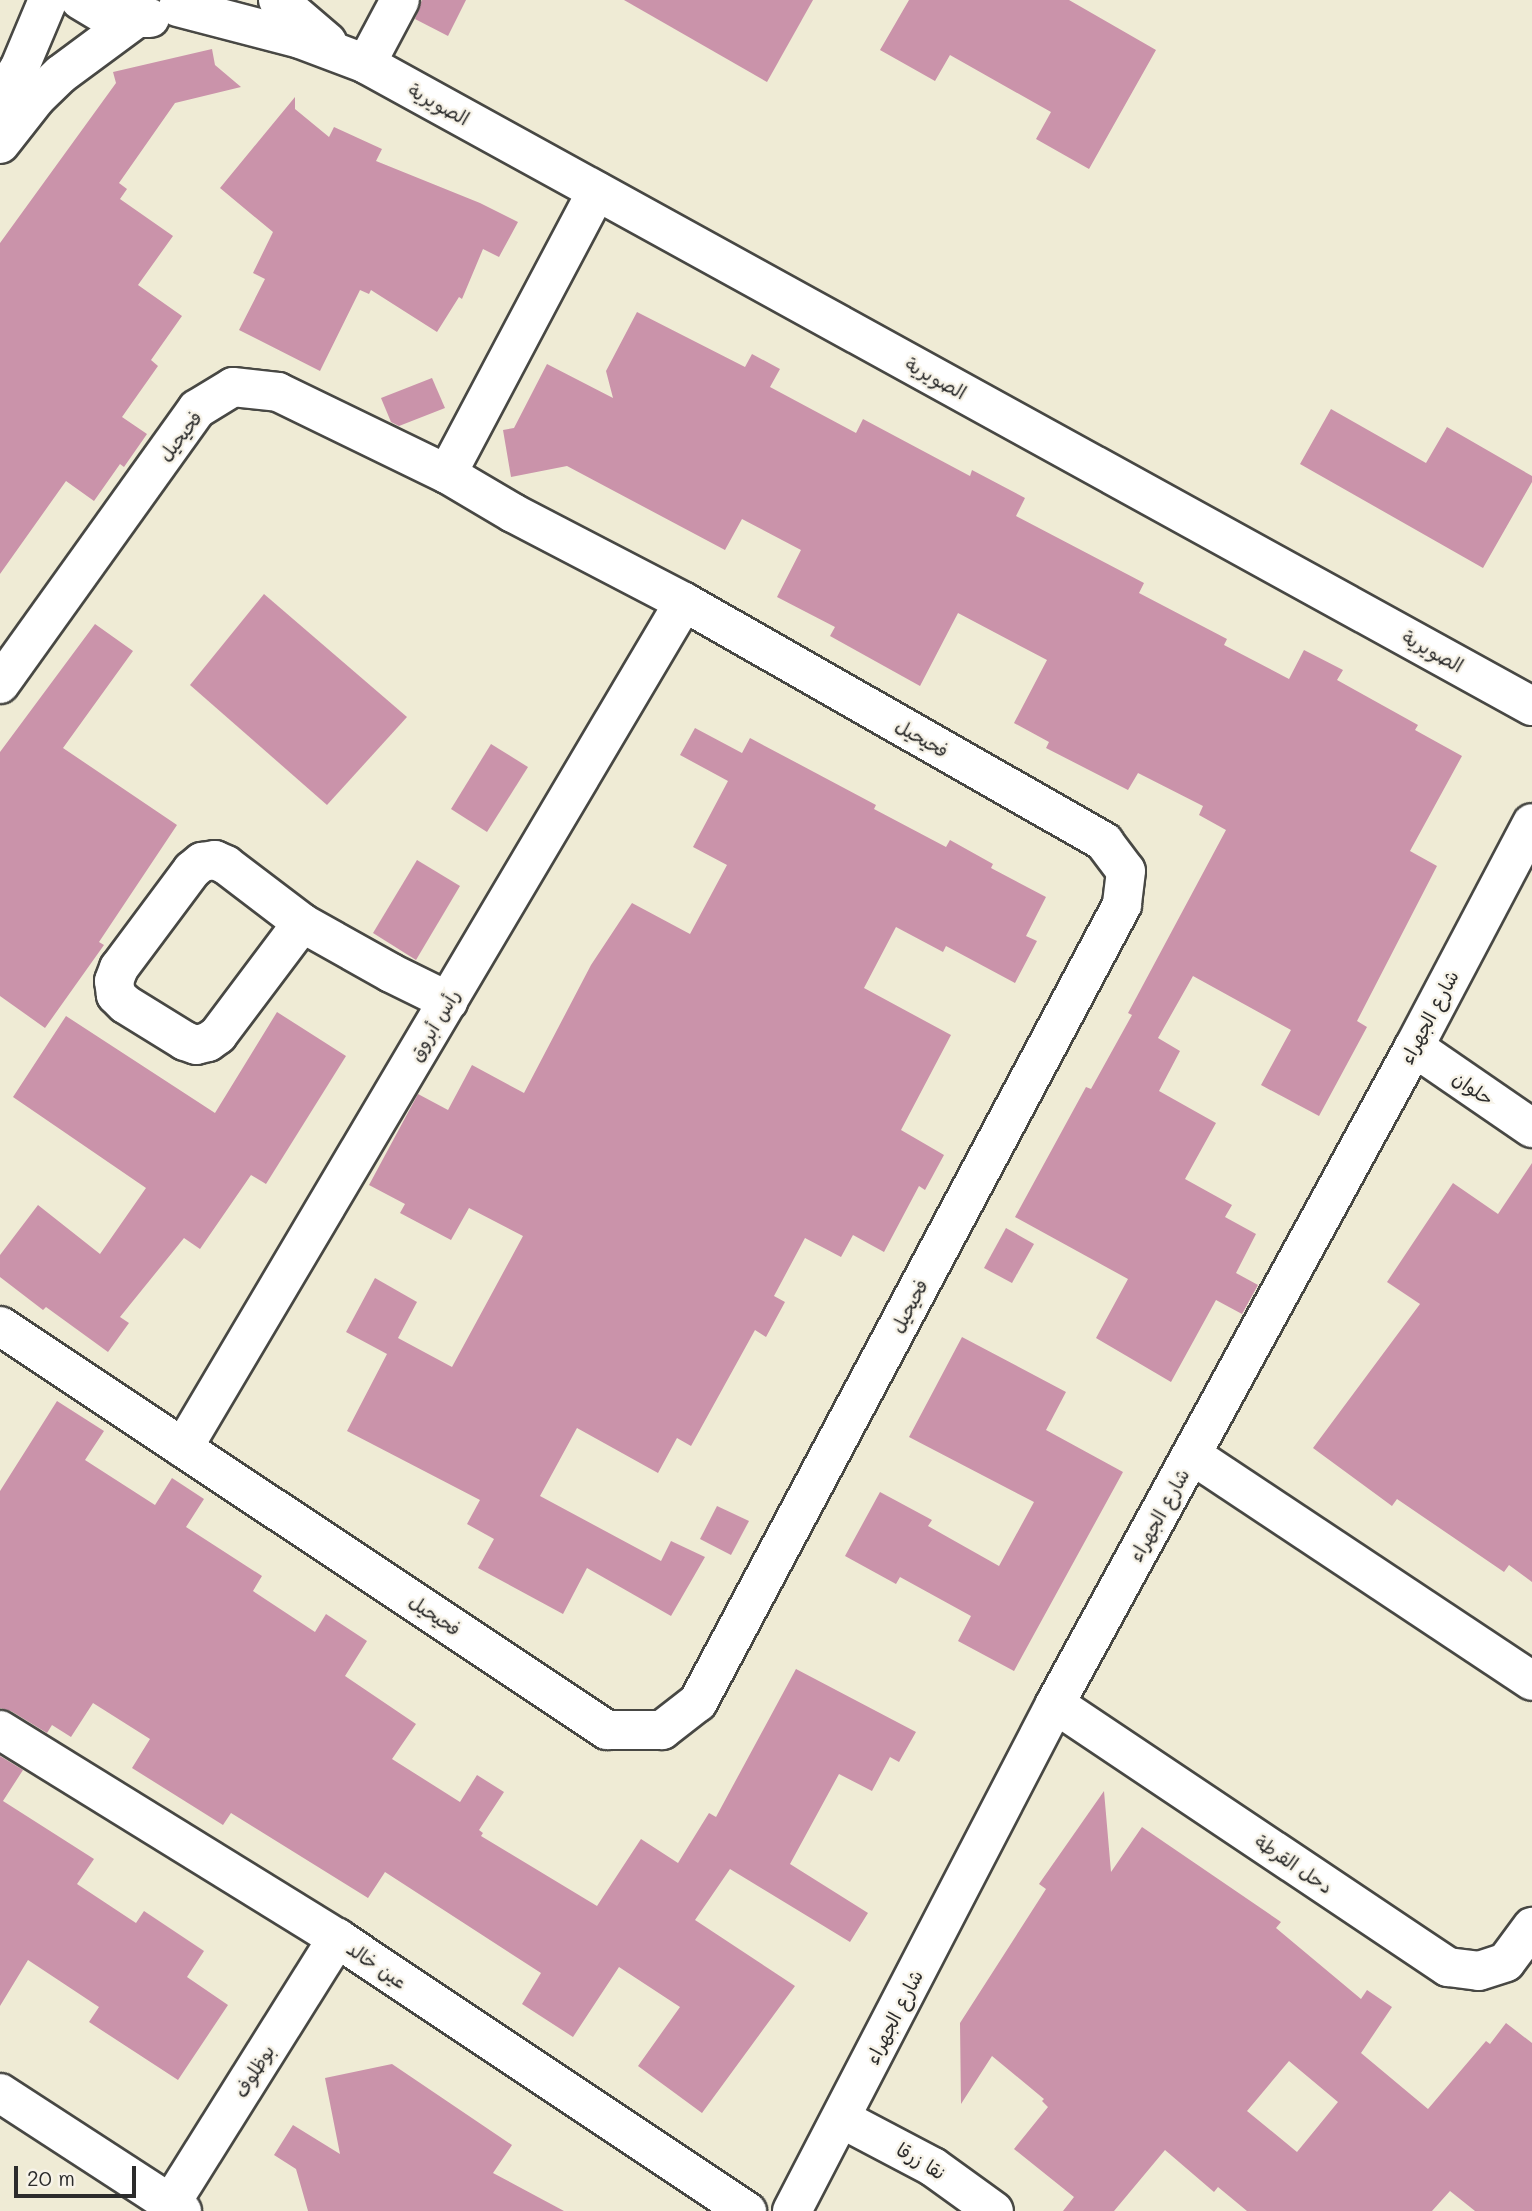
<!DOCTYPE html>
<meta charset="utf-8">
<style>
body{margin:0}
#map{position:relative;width:1532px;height:2211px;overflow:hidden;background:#efebd5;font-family:Mali,"Playpen Sans Arabic",sans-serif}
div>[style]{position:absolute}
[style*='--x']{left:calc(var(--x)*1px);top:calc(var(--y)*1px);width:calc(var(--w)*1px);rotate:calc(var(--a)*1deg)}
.building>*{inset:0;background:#ca93aa}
.roads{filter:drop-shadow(2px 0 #484844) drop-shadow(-2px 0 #484844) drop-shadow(0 2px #484844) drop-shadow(0 -2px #484844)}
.minor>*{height:38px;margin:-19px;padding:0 19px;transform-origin:19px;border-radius:19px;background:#fff}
span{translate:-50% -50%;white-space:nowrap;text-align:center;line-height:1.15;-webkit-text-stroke:5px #f7f3e8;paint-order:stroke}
.street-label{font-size:19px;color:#2b2b2b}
.scale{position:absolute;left:14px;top:2166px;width:122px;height:32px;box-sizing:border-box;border:4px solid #2b2b2b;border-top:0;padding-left:9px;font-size:21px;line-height:24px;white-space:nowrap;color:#2b2b2b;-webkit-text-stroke:5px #f7f3e8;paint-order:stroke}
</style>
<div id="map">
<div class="building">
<i style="clip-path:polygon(422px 0,466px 0,448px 36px,415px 19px)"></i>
<i style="clip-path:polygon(624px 0,813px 0,767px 82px)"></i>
<i style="clip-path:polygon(909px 0,1069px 0,1156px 50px,1089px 169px,1036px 139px,1051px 112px,950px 55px,935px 81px,880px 50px)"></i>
<i style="clip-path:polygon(212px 49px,215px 65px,241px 87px,175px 103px,119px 183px,127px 189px,120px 199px,173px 236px,138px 285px,182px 316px,151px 360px,158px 366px,122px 417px,147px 434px,124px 467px,120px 464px,94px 501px,66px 481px,0 574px,0 243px,116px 83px,113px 72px)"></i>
<i style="clip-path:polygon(295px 97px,295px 109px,329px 137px,334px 127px,382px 149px,376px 161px,480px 203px,518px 222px,499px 257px,483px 249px,462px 299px,459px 297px,437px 332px,371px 290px,369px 294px,360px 290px,320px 371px,239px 330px,265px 279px,253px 273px,273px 232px,220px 188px)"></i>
<i style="clip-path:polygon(637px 312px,745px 367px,752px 354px,780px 369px,770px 387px,856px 433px,863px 419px,970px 476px,972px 470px,1025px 498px,1016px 516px,1144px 583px,1139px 593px,1227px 639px,1224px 645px,1289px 679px,1304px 650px,1343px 670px,1337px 680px,1418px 725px,1415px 730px,1462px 756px,1410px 851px,1437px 866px,1357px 1021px,1367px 1027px,1319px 1116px,1261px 1085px,1291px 1030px,1193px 976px,1158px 1038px,1180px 1051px,1159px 1091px,1216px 1123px,1185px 1179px,1232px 1205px,1225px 1217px,1256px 1234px,1236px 1273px,1258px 1285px,1242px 1314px,1216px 1300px,1171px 1382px,1096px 1338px,1128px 1279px,1015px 1217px,1086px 1087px,1091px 1089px,1132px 1015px,1128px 1013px,1226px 830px,1199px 815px,1203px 806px,1138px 773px,1128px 790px,1046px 748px,1049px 742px,1014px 723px,1047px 660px,958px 613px,920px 686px,830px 636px,835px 627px,777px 597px,801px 550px,742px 519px,725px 550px,567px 466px,511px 477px,503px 430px,514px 428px,547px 364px,613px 398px,606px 371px)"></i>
<i style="clip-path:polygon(432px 378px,445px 408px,399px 426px,391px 422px,381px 398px)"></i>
<i style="clip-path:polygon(1331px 409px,1426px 463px,1447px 427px,1532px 476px,1532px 482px,1483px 568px,1300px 464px)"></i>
<i style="clip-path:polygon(264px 594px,407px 717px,327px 805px,190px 685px)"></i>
<i style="clip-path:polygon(95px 624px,133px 651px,63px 748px,177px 825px,99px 942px,104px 945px,45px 1028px,0 996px,0 752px)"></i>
<i style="clip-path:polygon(695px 728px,742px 753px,750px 738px,876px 805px,874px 809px,946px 847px,950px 840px,993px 864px,991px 868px,1046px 897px,1026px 936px,1037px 941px,1015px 983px,946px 946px,943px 952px,896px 927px,864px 988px,951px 1035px,901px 1130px,944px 1155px,925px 1190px,919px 1186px,884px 1252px,853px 1235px,841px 1257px,805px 1238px,774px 1296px,785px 1302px,766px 1337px,755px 1330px,691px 1446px,677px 1438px,658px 1473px,577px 1428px,540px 1496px,661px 1561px,671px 1541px,705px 1557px,671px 1616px,587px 1568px,563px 1614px,478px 1568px,494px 1539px,467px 1524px,480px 1500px,347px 1431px,387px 1354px,346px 1332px,375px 1278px,417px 1302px,398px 1338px,452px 1367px,523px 1236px,469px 1208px,451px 1240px,400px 1213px,405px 1204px,369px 1185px,418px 1094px,448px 1110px,472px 1065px,524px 1093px,591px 965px,632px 903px,690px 934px,727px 865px,693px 847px,728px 781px,680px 755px)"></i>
<i style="clip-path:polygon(491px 744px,528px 767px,487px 832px,451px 809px)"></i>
<i style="clip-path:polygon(417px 860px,460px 886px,416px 960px,373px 933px)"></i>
<i style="clip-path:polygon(277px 1012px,346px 1056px,266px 1184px,251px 1175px,200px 1249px,184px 1238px,120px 1317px,129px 1323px,108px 1352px,46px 1307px,43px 1310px,0 1277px,0 1255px,38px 1205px,100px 1254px,146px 1188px,13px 1097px,66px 1016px,215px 1113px)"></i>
<i style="clip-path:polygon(1532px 1163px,1532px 1582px,1509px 1565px,1504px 1572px,1397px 1499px,1392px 1506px,1313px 1448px,1420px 1304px,1387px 1282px,1453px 1183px,1498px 1214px)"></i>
<i style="clip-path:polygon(1006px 1228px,1034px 1244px,1012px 1283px,984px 1268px)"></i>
<i style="clip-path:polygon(962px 1337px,1066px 1392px,1046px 1430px,1123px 1472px,1014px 1671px,958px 1641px,971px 1616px,900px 1577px,896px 1584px,845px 1556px,880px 1492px,932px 1520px,928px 1526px,999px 1566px,1034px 1502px,909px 1437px)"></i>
<i style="clip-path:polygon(57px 1401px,104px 1431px,85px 1460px,155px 1505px,172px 1478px,204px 1499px,186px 1527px,262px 1576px,253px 1591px,315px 1632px,326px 1614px,367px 1641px,345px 1676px,416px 1724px,392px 1759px,460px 1802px,477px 1775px,504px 1792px,479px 1830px,483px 1833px,481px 1836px,597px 1906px,641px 1839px,678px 1863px,709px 1813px,716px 1817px,796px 1669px,916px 1732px,899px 1762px,890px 1757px,872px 1791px,839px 1774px,790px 1864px,868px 1913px,850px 1942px,730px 1869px,695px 1920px,795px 1986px,702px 2113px,638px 2066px,680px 2007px,619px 1967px,573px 2037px,522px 2004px,541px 1973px,385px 1872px,368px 1898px,231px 1813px,223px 1825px,132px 1768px,150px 1739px,93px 1703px,71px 1737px,52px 1725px,47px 1733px,11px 1711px,0 1708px,0 1491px)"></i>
<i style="clip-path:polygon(717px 1506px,749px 1521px,731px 1555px,700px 1539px)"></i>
<i style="clip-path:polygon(0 1756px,23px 1770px,3px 1801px,94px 1859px,77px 1884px,136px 1923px,144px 1911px,204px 1951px,187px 1977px,228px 2005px,178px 2080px,89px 2022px,99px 2007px,28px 1960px,0 2006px)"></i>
<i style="clip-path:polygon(evenodd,1104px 1791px,1111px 1872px,1142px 1827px,1281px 1922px,1276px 1928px,1361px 1999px,1367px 1990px,1392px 2007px,1361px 2053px,1428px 2109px,1486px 2041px,1490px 2044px,1506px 2023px,1532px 2043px,1532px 2211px,1475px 2211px,1450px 2191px,1432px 2211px,1247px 2211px,1218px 2187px,1214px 2192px,1165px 2150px,1114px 2211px,1063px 2211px,1074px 2197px,1014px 2149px,1048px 2107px,1042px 2101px,1044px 2099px,992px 2056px,961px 2104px,960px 2023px,1046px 1889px,1039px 1884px,1104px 1791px,1289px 2061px,1338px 2102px,1297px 2152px,1247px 2111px,1289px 2061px)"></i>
<i style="clip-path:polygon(392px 2064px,512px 2145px,493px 2173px,564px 2211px,308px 2211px,296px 2169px,274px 2155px,293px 2125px,340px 2154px,325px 2078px)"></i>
</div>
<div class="roads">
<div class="minor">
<i style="--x:80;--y:0;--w:35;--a:31"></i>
<i style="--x:110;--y:18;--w:40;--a:0"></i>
<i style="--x:278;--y:0;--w:65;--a:40.6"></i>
<i style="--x:178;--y:7;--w:126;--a:14.7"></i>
<i style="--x:300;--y:39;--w:71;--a:20.7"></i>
<i style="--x:366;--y:64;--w:1331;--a:28.84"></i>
<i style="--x:366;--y:64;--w:72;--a:-62"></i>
<i style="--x:0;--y:98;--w:35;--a:-57"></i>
<i style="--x:19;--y:69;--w:75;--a:-67.2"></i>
<i style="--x:0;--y:144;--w:60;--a:-51.8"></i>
<i style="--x:37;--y:97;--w:33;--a:-44"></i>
<i style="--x:61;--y:74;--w:91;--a:-36.5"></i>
<i style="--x:447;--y:474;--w:320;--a:-62.1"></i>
<i style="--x:0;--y:684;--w:338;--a:-54.4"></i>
<i style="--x:197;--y:409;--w:42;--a:-31.4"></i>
<i style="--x:233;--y:387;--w:45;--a:6.3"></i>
<i style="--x:278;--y:392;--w:188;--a:25.9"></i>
<i style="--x:447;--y:474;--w:77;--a:30.6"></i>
<i style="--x:513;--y:513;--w:193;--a:27.5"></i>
<i style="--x:684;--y:602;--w:484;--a:29.7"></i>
<i style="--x:1104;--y:842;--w:36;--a:53"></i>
<i style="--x:1126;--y:871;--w:34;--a:97"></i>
<i style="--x:1122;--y:905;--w:903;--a:118.01"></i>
<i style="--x:698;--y:1702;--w:46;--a:142.1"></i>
<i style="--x:662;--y:1730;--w:55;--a:180"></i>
<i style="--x:607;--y:1730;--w:729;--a:-146.35"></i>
<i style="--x:302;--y:923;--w:140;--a:126.9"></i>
<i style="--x:218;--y:1035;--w:12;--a:145"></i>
<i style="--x:208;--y:1042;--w:12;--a:166"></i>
<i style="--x:196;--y:1045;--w:12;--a:-160"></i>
<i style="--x:185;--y:1041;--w:70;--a:-148.3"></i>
<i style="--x:125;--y:1004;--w:13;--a:-135"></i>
<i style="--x:116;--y:995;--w:14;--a:-98"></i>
<i style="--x:114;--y:981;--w:14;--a:-69"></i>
<i style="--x:119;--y:968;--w:122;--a:-53.3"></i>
<i style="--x:192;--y:870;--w:13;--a:-39"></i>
<i style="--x:202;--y:862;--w:13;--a:-9"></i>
<i style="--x:215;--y:860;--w:12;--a:24"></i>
<i style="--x:226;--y:865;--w:96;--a:37.3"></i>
<i style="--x:302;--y:923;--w:102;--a:29.3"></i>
<i style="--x:391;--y:973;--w:64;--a:26.2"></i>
<i style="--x:1414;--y:1047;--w:143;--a:34.5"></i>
<i style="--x:183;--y:1448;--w:983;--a:-59.37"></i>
<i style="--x:1192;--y:1455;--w:408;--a:33.6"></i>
<i style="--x:1055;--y:1704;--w:473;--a:33.8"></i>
<i style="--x:1448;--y:1967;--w:31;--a:7"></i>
<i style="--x:1479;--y:1971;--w:28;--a:-18"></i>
<i style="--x:1506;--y:1962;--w:44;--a:-53.4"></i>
<i style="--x:0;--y:1730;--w:396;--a:31.7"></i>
<i style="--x:337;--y:1938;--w:493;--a:33.7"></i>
<i style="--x:0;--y:2093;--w:217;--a:33"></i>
<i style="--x:842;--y:2119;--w:103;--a:27.8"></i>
<i style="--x:933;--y:2167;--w:75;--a:35.8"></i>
<i style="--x:171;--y:2203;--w:313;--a:-57.9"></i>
<i style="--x:792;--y:2211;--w:571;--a:-62.58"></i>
<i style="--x:1055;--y:1704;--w:749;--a:-61.35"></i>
<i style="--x:1414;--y:1047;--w:253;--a:-62.2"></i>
</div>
</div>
<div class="street-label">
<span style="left:439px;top:104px;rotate:29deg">الصويرية</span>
<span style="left:936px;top:378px;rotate:29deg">الصويرية</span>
<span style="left:180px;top:436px;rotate:-52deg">فحيحيل</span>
<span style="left:1433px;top:651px;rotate:29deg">الصويرية</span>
<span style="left:922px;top:738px;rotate:30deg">فحيحيل</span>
<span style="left:1429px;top:1017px;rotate:-62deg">شارع الجهراء</span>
<span style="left:434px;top:1025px;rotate:-59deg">رأس أبروق</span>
<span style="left:1473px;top:1088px;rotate:34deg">حلوان</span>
<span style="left:909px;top:1306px;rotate:-62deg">فحيحيل</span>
<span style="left:1159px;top:1515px;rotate:-61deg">شارع الجهراء</span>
<span style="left:435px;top:1615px;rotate:34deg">فحيحيل</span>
<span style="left:1294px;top:1864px;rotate:34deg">دحل القرطة</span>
<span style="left:377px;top:1965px;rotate:34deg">عين خالد</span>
<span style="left:894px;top:2017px;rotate:-63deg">شارع الجهراء</span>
<span style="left:254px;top:2071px;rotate:-58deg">بوظلوف</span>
<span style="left:921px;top:2161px;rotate:31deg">نقا زرقا</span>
</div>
<div class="scale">20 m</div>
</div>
